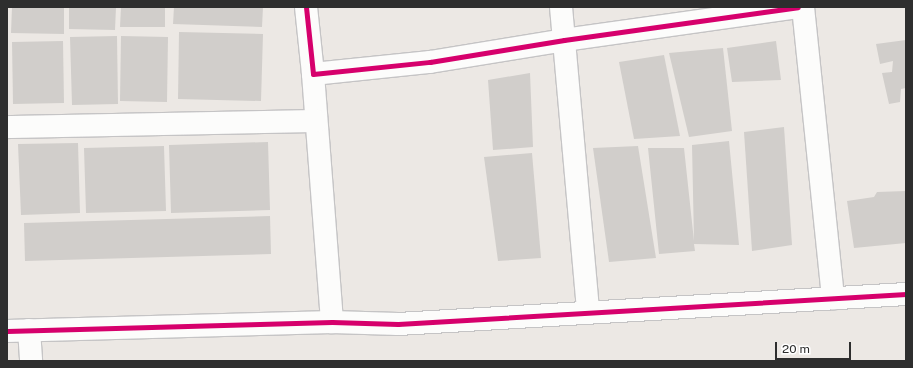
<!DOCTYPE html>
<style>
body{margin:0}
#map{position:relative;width:913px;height:368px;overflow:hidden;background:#ece8e4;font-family:"Public Sans",sans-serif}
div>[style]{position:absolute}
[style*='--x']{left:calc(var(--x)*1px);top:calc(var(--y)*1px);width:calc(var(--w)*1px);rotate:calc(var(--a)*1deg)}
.building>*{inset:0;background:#d1cecb}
.roads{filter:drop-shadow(1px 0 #c5c4c5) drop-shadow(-1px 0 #c5c4c5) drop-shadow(0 1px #c5c4c5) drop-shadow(0 -1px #c5c4c5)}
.minor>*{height:22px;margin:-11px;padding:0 11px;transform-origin:11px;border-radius:11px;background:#fcfcfb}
.cycleway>*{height:5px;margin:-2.5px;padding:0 2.5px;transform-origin:2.5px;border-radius:2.5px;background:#d6006c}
span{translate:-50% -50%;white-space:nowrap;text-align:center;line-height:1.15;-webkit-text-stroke:3px #fff;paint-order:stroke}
.frame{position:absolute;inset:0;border:8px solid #2e2e2e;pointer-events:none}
.scale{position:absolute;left:775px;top:342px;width:76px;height:18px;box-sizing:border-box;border:2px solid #2e2e2e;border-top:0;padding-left:5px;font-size:12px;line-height:14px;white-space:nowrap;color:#2e2e2e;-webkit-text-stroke:3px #fff;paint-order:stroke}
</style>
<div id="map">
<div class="building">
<i style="clip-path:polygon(12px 7px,64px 7px,64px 34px,11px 33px)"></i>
<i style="clip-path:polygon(69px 7px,116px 7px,115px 30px,69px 29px)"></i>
<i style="clip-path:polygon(121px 7px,165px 7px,165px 27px,120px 27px)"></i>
<i style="clip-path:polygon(174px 7px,263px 7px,262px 27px,173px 24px)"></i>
<i style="clip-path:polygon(179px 32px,263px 34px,261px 101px,178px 99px)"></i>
<i style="clip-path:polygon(117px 36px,118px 104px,72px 105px,70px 37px)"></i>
<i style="clip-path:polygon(121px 36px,168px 37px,167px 102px,120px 101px)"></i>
<i style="clip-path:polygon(906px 40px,906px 88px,901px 89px,900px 102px,889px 104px,882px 73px,892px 72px,893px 61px,880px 64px,876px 44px)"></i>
<i style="clip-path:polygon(63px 41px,64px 103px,13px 104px,12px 42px)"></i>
<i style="clip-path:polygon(776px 41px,781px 80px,732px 82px,727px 48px)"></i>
<i style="clip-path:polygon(723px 48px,732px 131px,689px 137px,669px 53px)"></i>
<i style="clip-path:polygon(664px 55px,680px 136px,634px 139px,619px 62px)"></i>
<i style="clip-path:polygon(530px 73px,533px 147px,493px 150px,488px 80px)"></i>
<i style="clip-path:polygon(784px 127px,792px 245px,752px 251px,744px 132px)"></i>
<i style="clip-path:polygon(729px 141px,739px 245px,694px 244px,695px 251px,659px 254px,648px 148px,684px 148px,694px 241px,692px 145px)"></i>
<i style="clip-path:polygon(268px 142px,270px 210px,171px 213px,169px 145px)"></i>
<i style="clip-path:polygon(78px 143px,80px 213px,21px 215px,18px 144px)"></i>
<i style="clip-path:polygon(164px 146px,166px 211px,86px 213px,84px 148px)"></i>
<i style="clip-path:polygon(638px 146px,656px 258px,609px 262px,593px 148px)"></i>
<i style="clip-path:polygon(532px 153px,541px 258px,498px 261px,484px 157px)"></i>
<i style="clip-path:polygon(906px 191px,906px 243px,854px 248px,847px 201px,874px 197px,877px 192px)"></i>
<i style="clip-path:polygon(270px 216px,271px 254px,25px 261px,24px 223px)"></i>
</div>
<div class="roads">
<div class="minor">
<i style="--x:306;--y:7;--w:67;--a:84"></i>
<i style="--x:313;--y:74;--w:118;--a:-5.9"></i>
<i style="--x:430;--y:62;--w:136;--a:-9.3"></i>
<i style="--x:564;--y:40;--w:236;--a:-8"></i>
<i style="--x:561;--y:7;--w:306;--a:84.9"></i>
<i style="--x:803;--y:7;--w:293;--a:84.1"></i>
<i style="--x:313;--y:74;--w:249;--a:85.6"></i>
<i style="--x:7;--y:127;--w:309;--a:-1.1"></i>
<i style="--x:29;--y:330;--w:31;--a:86"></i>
<i style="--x:7;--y:331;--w:325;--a:-1.6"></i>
<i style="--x:332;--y:322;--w:66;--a:1.7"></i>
<i style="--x:398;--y:324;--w:509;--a:-3.38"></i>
</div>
</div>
<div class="cycleway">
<i style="--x:306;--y:7;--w:67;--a:84"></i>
<i style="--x:313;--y:74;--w:118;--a:-5.9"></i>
<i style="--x:430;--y:62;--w:136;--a:-9.3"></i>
<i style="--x:564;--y:40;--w:236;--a:-8"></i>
<i style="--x:7;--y:331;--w:325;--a:-1.6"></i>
<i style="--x:332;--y:322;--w:66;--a:1.7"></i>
<i style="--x:398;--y:324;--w:509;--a:-3.38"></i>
</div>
<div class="frame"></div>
<div class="scale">20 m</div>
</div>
